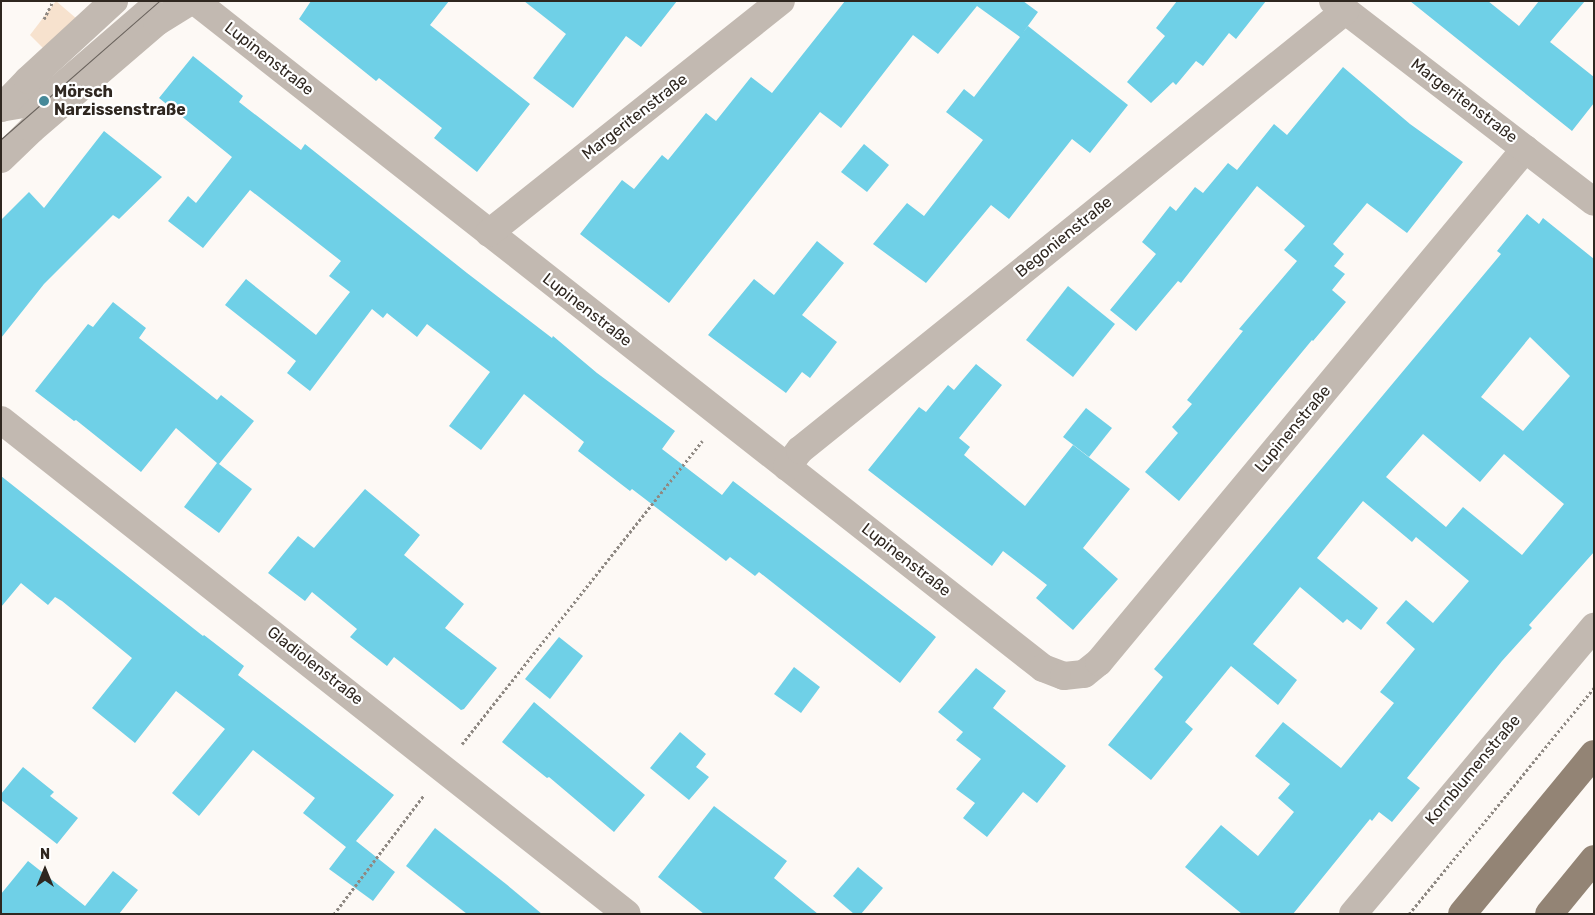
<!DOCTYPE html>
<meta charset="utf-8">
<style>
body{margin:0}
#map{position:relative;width:1595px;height:915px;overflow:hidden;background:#fdf9f5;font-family:Rubik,sans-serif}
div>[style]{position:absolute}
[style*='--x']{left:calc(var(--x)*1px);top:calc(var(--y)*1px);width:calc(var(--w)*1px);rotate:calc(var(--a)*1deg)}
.green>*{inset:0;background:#f7e2ce}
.building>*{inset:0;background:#6fd0e7}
.path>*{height:3px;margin-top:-1.5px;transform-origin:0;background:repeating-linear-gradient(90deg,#8f8983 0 2.5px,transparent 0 5px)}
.lane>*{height:18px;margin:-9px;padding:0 9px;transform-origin:9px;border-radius:9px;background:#c2b9b1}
.street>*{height:28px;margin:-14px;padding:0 14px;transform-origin:14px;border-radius:14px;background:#c2b9b1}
.primary>*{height:28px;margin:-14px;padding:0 14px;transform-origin:14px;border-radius:14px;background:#938475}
.tram>*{height:1px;margin:-0.5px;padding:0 0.5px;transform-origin:0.5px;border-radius:0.5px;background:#6a635d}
.dots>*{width:14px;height:14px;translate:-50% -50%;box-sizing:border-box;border:2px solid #fff;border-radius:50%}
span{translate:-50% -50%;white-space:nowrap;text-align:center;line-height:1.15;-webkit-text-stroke:4.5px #fff;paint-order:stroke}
.street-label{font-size:16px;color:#2f2720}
.poi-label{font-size:16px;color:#2f2720;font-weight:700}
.left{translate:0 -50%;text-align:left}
.frame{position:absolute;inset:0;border:2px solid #2f2720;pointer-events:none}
.north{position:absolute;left:20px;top:845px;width:50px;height:50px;-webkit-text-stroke:4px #fff;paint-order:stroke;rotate:0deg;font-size:14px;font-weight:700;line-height:20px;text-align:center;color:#2f2720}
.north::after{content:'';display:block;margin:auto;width:18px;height:22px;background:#2f2720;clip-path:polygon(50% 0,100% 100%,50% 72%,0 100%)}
</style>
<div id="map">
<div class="green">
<i style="clip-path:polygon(56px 1px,77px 19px,43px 48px,30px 35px)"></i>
</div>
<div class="building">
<i style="clip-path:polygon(311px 1px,449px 1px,430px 25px,530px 104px,477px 172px,434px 138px,442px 128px,379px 78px,376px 81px,299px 19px)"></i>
<i style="clip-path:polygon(524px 1px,677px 1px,641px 47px,626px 36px,573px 108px,533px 78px,566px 34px)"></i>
<i style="clip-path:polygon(845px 1px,1023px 1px,1038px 12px,1022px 34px,1028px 26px,1128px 105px,1090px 153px,1072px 139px,1009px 219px,991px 205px,926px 283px,873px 244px,907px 203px,924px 216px,983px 140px,946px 112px,964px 89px,974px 97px,1020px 37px,977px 6px,938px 54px,913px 35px,841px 128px,820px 112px,669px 303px,580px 234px,622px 180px,634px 189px,662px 155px,668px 160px,706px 113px,716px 121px,751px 77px,772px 93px)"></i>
<i style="clip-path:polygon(1177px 1px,1266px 1px,1236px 39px,1229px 33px,1203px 66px,1196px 61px,1176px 85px,1173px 82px,1151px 103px,1127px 82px,1165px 36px,1156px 28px)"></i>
<i style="clip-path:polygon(1410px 1px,1488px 1px,1519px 26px,1539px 1px,1585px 1px,1550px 42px,1594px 77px,1594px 103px,1572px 131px)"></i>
<i style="clip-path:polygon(193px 56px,243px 96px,239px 102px,301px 150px,305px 144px,467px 273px,552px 338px,553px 336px,597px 373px,675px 431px,662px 449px,722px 495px,733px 481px,930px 632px,936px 637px,900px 683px,759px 572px,755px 576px,730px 557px,726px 561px,632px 489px,630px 491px,578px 451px,584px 442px,524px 394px,481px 450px,449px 426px,490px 372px,427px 324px,417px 337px,387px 313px,383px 318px,372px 309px,310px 391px,287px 373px,296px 361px,225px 305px,246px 279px,316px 335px,350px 292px,329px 276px,341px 261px,250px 190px,203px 248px,168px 221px,188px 196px,196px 203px,232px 157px,159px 98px)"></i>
<i style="clip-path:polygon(1343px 67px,1410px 124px,1463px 162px,1407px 233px,1367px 203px,1333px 244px,1344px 254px,1334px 266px,1345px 274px,1332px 290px,1346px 302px,1313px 341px,1312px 340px,1179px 501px,1145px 472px,1178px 433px,1172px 427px,1192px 404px,1187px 400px,1243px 331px,1239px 329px,1297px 261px,1284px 250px,1305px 226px,1257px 186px,1181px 283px,1178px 281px,1136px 331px,1110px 310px,1156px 254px,1142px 242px,1170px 206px,1176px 211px,1195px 187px,1203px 193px,1228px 163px,1237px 170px,1274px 124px,1287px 135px)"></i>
<i style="clip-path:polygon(104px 131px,162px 177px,119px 219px,113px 215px,44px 284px,1px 338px,1px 220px,29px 192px,44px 208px)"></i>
<i style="clip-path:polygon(864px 144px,889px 165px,867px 192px,841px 172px)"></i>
<i style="clip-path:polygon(evenodd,1527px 214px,1539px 224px,1543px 218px,1594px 259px,1594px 552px,1529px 625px,1532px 628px,1502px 661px,1407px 778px,1420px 788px,1392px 822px,1379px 812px,1372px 821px,1370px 819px,1293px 914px,1242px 914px,1185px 867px,1221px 825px,1258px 856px,1294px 812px,1278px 798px,1290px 784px,1255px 756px,1283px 722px,1341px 768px,1394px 703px,1380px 692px,1415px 649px,1386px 623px,1406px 600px,1433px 623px,1469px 581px,1416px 537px,1412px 542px,1363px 501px,1317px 558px,1378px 608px,1361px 630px,1347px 619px,1343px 623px,1300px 587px,1253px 644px,1297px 680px,1278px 705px,1231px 666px,1185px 722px,1193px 729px,1151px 780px,1108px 745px,1163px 677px,1154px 669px,1501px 254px,1497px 251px,1527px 214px,1530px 337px,1570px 376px,1523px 431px,1481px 397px,1530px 337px,1527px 214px,1423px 434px,1480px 482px,1504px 454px,1564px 504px,1522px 555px,1463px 507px,1446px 527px,1386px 477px,1423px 434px)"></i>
<i style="clip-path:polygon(817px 241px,844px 263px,802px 315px,837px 342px,810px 378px,802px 372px,786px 393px,708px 335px,754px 279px,774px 295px)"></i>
<i style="clip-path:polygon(1068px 286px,1115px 324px,1073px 377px,1026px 340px)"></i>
<i style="clip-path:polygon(113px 302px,146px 328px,139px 338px,217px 400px,221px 395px,254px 421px,219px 464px,252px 489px,219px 533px,184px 507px,217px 463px,176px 428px,141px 472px,76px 420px,74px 421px,35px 391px,88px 324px,93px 327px)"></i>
<i style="clip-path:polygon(976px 364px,1002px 385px,959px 438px,970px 447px,964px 455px,1025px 506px,1073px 445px,1130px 489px,1083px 548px,1118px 579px,1073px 630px,1036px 598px,1047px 585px,1003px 551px,992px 566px,868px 470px,919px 407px,926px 412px,948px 385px,954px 390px)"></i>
<i style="clip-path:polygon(1086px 408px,1112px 428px,1089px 457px,1063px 437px)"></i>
<i style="clip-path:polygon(1px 476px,203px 636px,204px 635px,244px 666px,238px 675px,394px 795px,356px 841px,395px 872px,373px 901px,329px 869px,346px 847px,303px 813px,315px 798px,253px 750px,199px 816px,172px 793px,225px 729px,176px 691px,135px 743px,92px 708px,132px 658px,62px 601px,55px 597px,48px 605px,21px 583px,1px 607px)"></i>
<i style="clip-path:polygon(365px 489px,420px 535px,404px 555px,464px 604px,445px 628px,497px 668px,464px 709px,461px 710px,394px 657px,387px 666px,350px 637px,357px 629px,312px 592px,305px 601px,268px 573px,298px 536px,314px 548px)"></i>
<i style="clip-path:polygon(559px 637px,583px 656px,550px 699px,525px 679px)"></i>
<i style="clip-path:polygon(794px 667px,820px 687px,801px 713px,774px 694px)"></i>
<i style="clip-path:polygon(976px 668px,1006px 691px,993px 708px,1066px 766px,1037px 803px,1023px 792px,987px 837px,963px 818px,975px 803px,956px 789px,981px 759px,956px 740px,963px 732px,938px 712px)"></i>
<i style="clip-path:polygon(534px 702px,645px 795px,614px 832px,549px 777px,547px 778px,502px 742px)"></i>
<i style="clip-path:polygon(680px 732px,706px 754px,696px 767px,709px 777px,689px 800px,650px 768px)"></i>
<i style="clip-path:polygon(23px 767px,54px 792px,50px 796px,78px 818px,57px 844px,1px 800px,1px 794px)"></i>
<i style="clip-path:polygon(714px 806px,787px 861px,774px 878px,818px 914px,704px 914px,658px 877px)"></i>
<i style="clip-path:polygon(435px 828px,506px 884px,542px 914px,467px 914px,406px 866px)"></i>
<i style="clip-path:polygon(28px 861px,85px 906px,113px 871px,138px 890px,119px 914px,1px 914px,1px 894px)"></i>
<i style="clip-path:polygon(858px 867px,883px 888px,861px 914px,854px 914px,833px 896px)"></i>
</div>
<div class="path">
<i style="--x:44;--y:19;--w:20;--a:-63"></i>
<i style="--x:462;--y:744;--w:387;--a:-51.6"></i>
<i style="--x:334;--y:914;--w:149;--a:-52.9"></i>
<i style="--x:1409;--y:914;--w:292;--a:-50.7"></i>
</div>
<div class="lane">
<i style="--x:1;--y:113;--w:28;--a:-10"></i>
<i style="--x:29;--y:108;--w:164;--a:-40.8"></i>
</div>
<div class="street">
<i style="--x:195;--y:1;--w:1079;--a:38.19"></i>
<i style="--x:1043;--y:668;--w:22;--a:21"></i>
<i style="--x:1064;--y:676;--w:20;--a:-6"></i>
<i style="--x:1084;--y:674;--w:19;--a:-39"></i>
<i style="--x:1099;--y:662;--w:667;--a:-50.29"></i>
<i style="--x:1333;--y:1;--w:329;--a:37.6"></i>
<i style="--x:1;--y:108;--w:39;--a:-46"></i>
<i style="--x:28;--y:80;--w:117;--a:-42.6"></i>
<i style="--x:1;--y:159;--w:43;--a:-44.1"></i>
<i style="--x:32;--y:129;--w:165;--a:-40.6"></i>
<i style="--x:157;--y:22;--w:40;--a:-32"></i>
<i style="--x:489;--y:233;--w:373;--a:-38.5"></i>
<i style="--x:1;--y:420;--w:797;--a:38.28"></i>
<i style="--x:787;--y:467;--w:21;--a:-53"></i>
<i style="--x:800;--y:450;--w:700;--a:-38.85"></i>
<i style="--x:1353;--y:914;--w:375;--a:-50"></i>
</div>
<div class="primary">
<i style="--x:1462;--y:914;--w:207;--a:-50.5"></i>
<i style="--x:1549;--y:914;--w:71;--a:-50.7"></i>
</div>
<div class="tram">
<i style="--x:1;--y:139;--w:210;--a:-41.1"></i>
</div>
<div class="dots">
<i style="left:44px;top:101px;background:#468999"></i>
</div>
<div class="street-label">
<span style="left:269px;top:59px;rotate:38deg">Lupinenstraße</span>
<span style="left:1464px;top:101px;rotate:37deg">Margeritenstraße</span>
<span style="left:635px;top:117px;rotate:-38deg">Margeritenstraße</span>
<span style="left:1064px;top:237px;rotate:-39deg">Begonienstraße</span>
<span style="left:587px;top:310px;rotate:38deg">Lupinenstraße</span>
<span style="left:1293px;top:429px;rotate:-50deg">Lupinenstraße</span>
<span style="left:906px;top:560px;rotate:38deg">Lupinenstraße</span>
<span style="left:315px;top:666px;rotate:38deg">Gladiolenstraße</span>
<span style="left:1473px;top:770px;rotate:-50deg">Kornblumenstraße</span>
</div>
<div class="poi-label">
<span class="left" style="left:54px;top:101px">Mörsch<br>Narzissenstraße</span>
</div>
<div class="frame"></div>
<div class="north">N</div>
</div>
